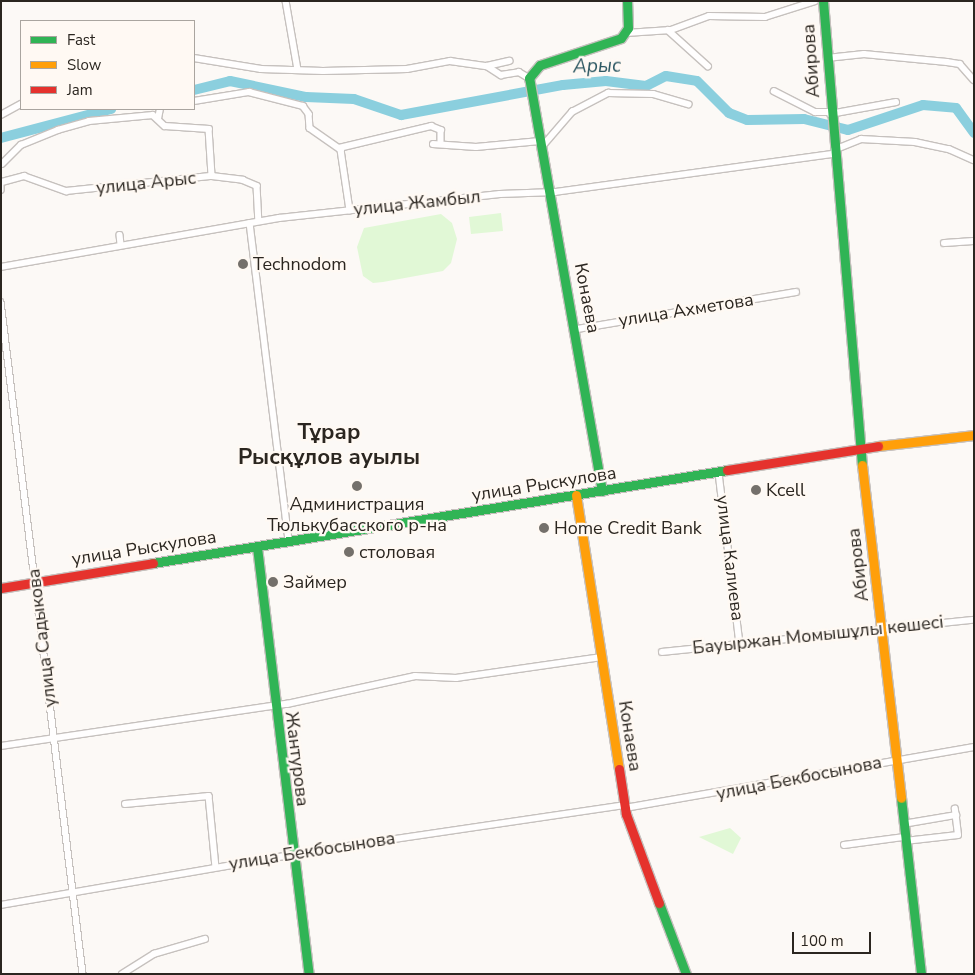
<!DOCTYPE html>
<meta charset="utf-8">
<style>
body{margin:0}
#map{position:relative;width:975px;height:975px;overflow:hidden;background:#fcf9f6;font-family:"Nunito Sans",sans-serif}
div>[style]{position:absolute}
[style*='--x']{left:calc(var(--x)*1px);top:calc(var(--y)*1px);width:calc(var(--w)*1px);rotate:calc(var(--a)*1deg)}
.green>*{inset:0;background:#e1f8d6}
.river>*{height:10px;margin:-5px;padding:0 5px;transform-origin:5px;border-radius:5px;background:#8bcfde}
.roads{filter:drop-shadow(1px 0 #c6c1be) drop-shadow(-1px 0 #c6c1be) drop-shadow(0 1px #c6c1be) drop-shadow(0 -1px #c6c1be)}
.street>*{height:5.5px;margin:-2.75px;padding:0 2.75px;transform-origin:2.75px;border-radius:2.75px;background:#fffefe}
.fast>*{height:9px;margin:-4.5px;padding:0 4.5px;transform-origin:4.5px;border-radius:4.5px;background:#30b455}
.slow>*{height:9px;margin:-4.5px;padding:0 4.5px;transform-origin:4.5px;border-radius:4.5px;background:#ff9f0a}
.jam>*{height:9px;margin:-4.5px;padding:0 4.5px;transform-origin:4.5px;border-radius:4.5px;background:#e5322d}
.dots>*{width:14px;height:14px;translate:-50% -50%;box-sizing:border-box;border:2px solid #fff9f3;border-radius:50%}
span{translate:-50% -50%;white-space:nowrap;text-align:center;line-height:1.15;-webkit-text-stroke:4.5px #fff9f3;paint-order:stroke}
.street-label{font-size:18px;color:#2b2620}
.poi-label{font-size:18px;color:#2b2620}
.left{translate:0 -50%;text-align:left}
.water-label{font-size:19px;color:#2b5661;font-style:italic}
.district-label{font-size:22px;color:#2b2620;font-weight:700}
.frame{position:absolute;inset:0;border:2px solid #2b2620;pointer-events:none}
.legend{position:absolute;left:20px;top:20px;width:175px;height:90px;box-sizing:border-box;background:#fff9f3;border:1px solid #aaa59f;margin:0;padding:6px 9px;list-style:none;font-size:15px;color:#2b2620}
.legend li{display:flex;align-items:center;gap:10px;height:25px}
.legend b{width:25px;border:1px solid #aaa59f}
.scale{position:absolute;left:792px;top:932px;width:79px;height:22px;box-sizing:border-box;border:2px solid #2b2620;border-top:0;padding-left:6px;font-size:15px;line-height:18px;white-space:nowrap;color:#2b2620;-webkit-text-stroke:4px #fff9f3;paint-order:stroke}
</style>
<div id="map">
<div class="green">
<i style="clip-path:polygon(501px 213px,503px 231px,471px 234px,469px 217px)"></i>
<i style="clip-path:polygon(441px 214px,452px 223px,457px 239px,451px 263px,443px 271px,383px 282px,373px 283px,363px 276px,357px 247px,364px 228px)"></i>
<i style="clip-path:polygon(730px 828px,741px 838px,733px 854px,699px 837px)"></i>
</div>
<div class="river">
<i style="--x:194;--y:90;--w:37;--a:-14"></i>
<i style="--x:230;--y:81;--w:78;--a:11.9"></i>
<i style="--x:306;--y:97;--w:48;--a:2.4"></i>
<i style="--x:354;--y:99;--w:50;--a:18.8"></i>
<i style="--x:401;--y:115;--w:165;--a:-10.5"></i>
<i style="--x:563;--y:85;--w:43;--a:-5.3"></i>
<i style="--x:606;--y:81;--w:40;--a:7.1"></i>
<i style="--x:646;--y:86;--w:22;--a:-27"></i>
<i style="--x:666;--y:76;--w:31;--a:9"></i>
<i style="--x:697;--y:81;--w:45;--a:45"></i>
<i style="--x:729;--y:113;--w:19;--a:21"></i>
<i style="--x:747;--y:120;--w:57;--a:-1"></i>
<i style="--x:804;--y:119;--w:45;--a:14"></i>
<i style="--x:848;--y:130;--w:79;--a:-18.4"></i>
<i style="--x:923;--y:105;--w:33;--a:5"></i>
<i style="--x:956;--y:108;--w:31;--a:54"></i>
<i style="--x:1;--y:138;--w:114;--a:-14.8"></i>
</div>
<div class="roads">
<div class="street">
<i style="--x:286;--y:1;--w:70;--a:80.1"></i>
<i style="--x:668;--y:30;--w:54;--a:42"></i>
<i style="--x:626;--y:33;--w:45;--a:-3.8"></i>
<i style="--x:671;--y:30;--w:40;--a:-20.2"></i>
<i style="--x:709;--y:16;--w:56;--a:1"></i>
<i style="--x:765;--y:17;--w:52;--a:-17.7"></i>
<i style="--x:194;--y:58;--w:68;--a:9.3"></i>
<i style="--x:261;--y:69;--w:62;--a:1.8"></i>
<i style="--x:323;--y:71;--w:84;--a:-1.4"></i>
<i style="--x:407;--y:69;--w:44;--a:-10.5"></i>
<i style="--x:450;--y:61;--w:37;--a:8"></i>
<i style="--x:487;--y:66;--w:17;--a:33"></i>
<i style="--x:501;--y:75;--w:18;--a:-9"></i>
<i style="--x:519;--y:72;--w:12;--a:31"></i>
<i style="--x:827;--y:58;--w:37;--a:-6"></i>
<i style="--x:864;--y:54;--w:83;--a:5.5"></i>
<i style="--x:947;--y:62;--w:13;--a:9"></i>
<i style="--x:960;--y:64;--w:21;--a:49"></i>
<i style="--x:487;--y:66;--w:23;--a:-13"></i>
<i style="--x:774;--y:91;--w:46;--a:27.1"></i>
<i style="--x:815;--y:112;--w:15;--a:0"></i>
<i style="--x:194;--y:101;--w:56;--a:-9.3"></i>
<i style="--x:249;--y:92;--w:56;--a:14.5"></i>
<i style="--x:303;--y:106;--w:10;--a:53"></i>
<i style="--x:309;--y:114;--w:14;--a:86"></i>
<i style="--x:310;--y:128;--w:38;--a:35"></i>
<i style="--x:341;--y:150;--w:61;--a:81.5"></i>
<i style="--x:830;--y:114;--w:67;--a:-10.3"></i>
<i style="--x:1;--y:115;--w:23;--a:-29"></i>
<i style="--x:158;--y:119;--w:10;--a:-79"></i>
<i style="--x:433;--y:144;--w:43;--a:4"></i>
<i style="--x:476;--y:147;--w:64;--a:-5.4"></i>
<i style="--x:339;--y:148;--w:95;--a:-13.4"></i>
<i style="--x:431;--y:126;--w:11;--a:22"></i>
<i style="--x:441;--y:130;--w:12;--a:90"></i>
<i style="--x:541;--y:148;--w:48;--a:-49.3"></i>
<i style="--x:572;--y:112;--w:41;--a:-27.8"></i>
<i style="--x:608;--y:93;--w:45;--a:1.3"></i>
<i style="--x:653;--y:94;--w:37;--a:16"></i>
<i style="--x:834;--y:150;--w:29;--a:-22"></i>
<i style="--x:861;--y:139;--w:54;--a:3.2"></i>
<i style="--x:915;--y:142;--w:35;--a:12"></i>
<i style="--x:949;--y:149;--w:27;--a:24"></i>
<i style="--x:2;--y:164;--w:27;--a:-45"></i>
<i style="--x:21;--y:145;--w:40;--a:-22"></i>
<i style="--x:58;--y:130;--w:32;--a:-16"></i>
<i style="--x:89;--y:121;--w:64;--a:-5.4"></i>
<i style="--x:153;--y:115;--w:16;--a:43"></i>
<i style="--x:165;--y:126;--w:44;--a:3.9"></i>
<i style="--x:209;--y:129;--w:47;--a:86.3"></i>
<i style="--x:1;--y:182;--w:8;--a:90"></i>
<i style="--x:2;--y:182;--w:23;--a:-15"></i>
<i style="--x:24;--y:176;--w:45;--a:19.7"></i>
<i style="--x:66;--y:191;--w:147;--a:-5.9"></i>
<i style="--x:212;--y:176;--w:31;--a:7"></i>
<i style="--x:243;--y:180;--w:15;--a:23"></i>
<i style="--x:257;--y:186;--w:35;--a:87"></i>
<i style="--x:250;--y:223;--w:321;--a:83"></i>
<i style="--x:120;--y:235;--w:10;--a:84"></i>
<i style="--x:944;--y:243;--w:30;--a:-4"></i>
<i style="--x:1;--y:267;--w:282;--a:-10"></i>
<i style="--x:279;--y:218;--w:222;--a:-6.2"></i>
<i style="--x:500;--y:194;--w:55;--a:-2.1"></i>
<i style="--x:555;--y:192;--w:282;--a:-7.8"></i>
<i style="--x:1;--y:302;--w:677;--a:83.04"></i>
<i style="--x:577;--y:329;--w:222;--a:-9.6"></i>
<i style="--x:719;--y:473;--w:171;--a:83"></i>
<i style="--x:662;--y:652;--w:314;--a:-5.9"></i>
<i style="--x:1;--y:746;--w:289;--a:-8.4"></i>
<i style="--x:287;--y:704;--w:131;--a:-12.3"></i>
<i style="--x:415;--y:676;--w:41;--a:2.8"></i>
<i style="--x:456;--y:678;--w:147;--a:-8.2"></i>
<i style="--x:125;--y:804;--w:84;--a:-5.4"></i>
<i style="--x:209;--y:796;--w:71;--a:84.4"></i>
<i style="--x:625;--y:808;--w:354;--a:-9.9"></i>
<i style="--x:903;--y:824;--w:54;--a:-9.6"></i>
<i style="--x:905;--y:841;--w:53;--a:-6.5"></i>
<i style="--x:958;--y:835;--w:26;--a:-97"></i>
<i style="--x:844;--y:845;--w:61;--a:-7.6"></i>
<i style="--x:1;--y:905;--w:311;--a:-9.8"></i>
<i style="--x:307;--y:852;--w:321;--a:-8.4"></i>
<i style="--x:122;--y:974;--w:38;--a:-32"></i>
<i style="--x:154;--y:954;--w:53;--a:-16.4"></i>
</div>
<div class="fast">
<i style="--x:823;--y:1;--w:466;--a:85.2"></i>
<i style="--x:602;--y:491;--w:419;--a:-100"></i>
<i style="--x:529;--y:78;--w:17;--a:-50"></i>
<i style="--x:540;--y:65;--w:85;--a:-18.4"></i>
<i style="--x:621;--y:38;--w:12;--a:-55"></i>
<i style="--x:628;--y:28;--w:27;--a:-92"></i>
<i style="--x:257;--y:547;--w:430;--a:83.1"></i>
<i style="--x:153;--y:563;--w:581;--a:-9.2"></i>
<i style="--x:901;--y:798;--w:177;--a:83.5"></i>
<i style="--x:659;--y:903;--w:76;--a:69.2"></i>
</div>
<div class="slow">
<i style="--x:878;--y:446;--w:97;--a:-6.5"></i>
<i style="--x:862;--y:465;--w:335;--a:83.3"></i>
<i style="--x:576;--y:495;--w:277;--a:81.1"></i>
</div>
<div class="jam">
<i style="--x:727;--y:470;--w:153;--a:-9"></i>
<i style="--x:1;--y:588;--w:154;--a:-9.3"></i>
<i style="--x:619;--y:769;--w:46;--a:81.2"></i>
<i style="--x:626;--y:814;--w:95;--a:69.7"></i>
</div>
</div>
<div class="dots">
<i style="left:243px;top:264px;background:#74706b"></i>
<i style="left:357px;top:486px;background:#74706b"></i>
<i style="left:756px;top:490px;background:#74706b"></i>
<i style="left:544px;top:528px;background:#74706b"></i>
<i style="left:349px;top:552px;background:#74706b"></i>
<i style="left:273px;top:582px;background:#74706b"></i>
</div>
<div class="street-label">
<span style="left:811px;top:61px;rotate:-94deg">Абирова</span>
<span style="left:146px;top:183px;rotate:-6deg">улица Арыс</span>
<span style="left:417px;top:203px;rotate:-6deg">улица Жамбыл</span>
<span style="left:587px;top:298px;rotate:79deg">Конаева</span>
<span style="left:686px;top:310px;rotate:-9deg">улица Ахметова</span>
<span style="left:544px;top:484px;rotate:-9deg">улица Рыскулова</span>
<span style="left:144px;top:548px;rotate:-9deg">улица Рыскулова</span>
<span style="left:730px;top:558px;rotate:83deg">улица Калиева</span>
<span style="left:858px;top:565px;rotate:-97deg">Абирова</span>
<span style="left:818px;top:635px;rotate:-6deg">Бауыржан Момышұлы көшесі</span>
<span style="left:42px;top:638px;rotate:-97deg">улица Садыкова</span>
<span style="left:630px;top:736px;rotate:81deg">Конаева</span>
<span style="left:297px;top:759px;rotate:83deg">Жантурова</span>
<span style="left:799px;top:778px;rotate:-11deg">улица Бекбосынова</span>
<span style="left:312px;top:851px;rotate:-9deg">улица Бекбосынова</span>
</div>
<div class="poi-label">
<span class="left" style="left:253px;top:264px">Technodom</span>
<span class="left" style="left:766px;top:490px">Kcell</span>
<span style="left:357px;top:515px">Администрация<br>Тюлькубасского р-на</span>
<span class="left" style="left:554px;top:528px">Home Credit Bank</span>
<span class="left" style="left:359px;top:552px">столовая</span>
<span class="left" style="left:283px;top:582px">Займер</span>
</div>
<div class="water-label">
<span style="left:597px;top:67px;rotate:-1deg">Арыс</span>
</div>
<div class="district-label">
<span style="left:329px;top:445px">Тұрар<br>Рысқұлов ауылы</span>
</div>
<div class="frame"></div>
<ul class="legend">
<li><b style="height:6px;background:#30b455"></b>Fast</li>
<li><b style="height:6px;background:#ff9f0a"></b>Slow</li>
<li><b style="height:6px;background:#e5322d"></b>Jam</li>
</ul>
<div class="scale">100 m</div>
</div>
